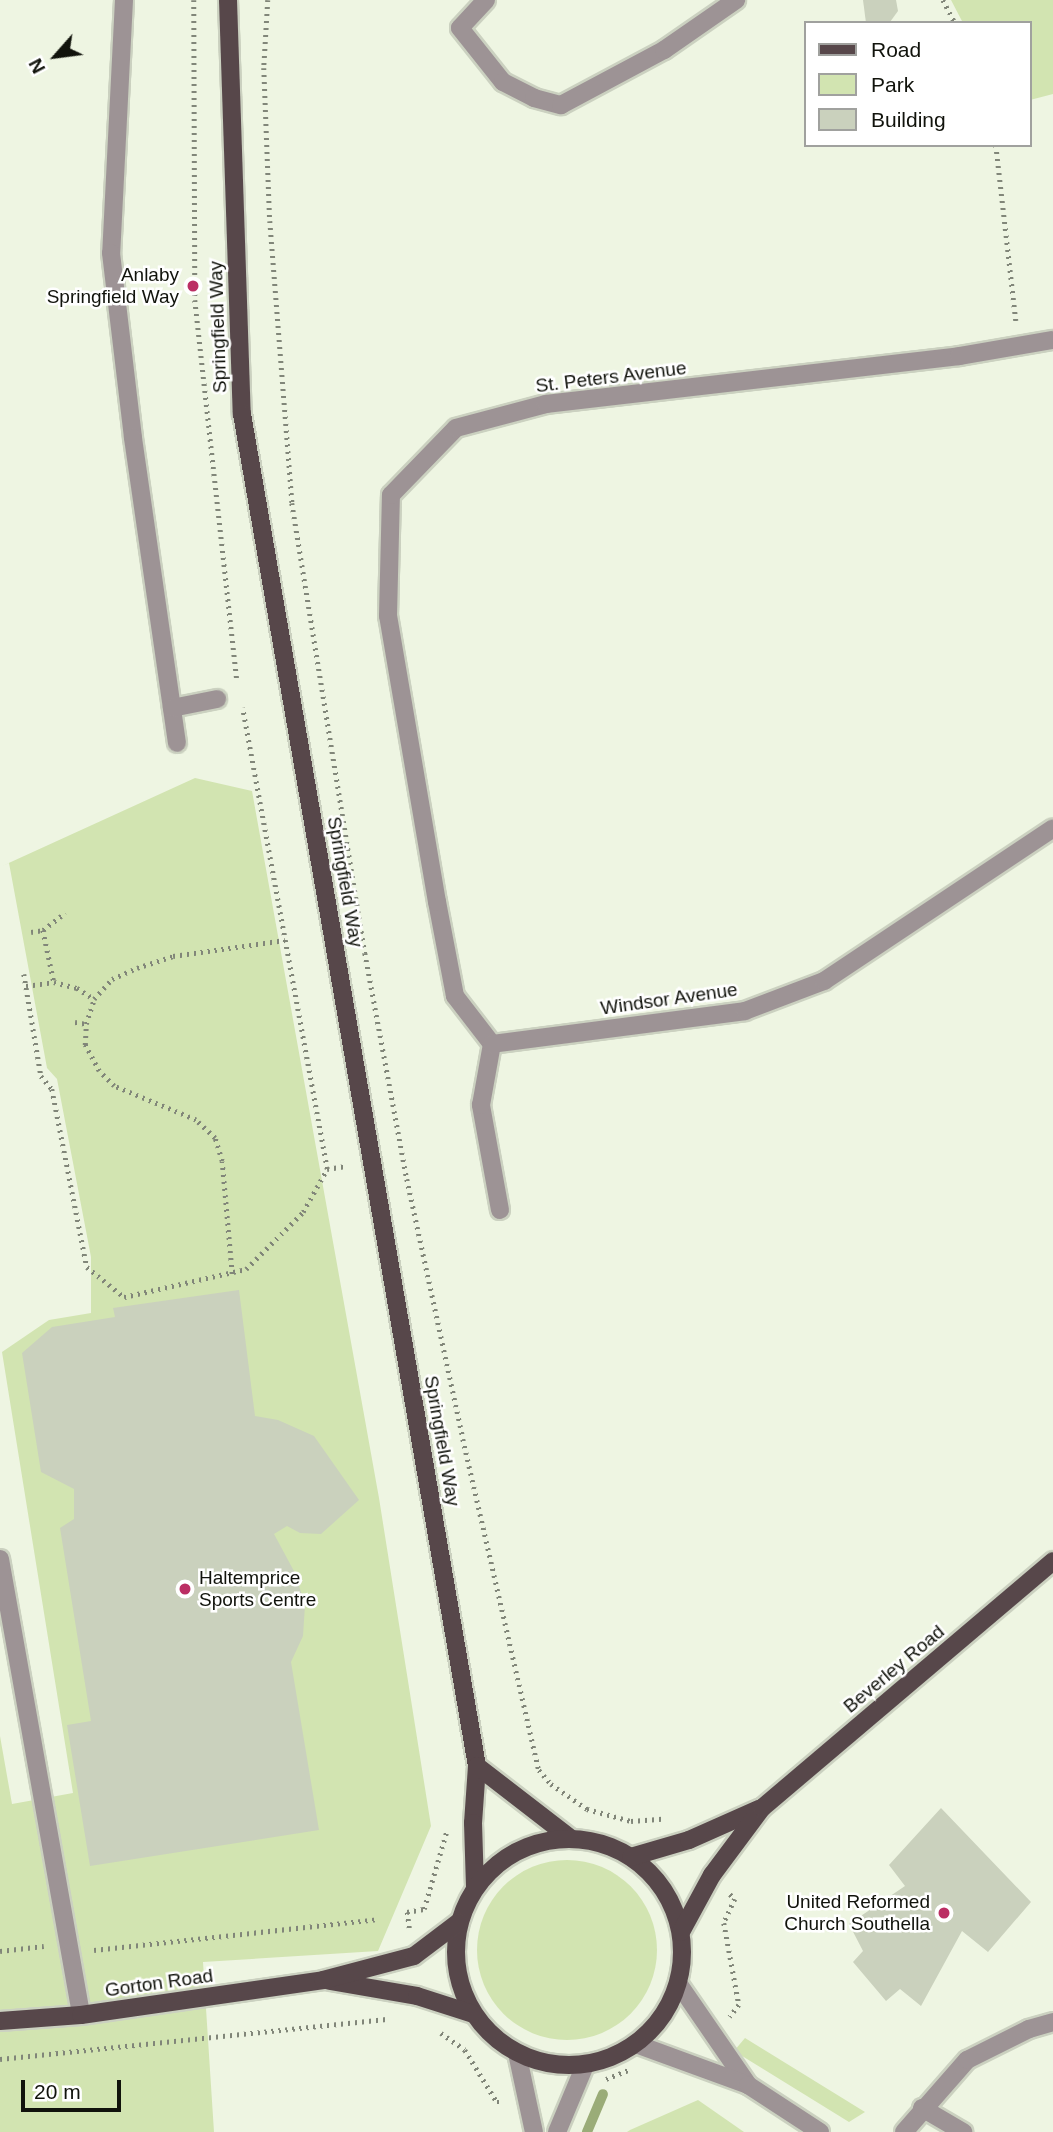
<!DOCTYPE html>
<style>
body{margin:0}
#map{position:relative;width:1053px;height:2132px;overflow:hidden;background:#eef5e2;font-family:Arial,sans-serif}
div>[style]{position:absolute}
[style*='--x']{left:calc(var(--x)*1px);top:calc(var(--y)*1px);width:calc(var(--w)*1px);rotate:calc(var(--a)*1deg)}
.green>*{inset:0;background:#d2e4b1}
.round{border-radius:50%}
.stream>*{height:10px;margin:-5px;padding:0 5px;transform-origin:5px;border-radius:5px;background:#9aac78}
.building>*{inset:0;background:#cad1bd}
.path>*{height:4.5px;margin-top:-2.25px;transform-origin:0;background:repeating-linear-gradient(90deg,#818679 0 2px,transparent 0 7px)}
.roads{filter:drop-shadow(2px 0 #cbd1c0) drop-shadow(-2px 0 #cbd1c0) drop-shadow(0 2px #cbd1c0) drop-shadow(0 -2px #cbd1c0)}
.minor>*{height:18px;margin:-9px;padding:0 9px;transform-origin:9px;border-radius:9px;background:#9d9395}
.major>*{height:18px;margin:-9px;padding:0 9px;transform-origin:9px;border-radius:9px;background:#57474a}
.major>.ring{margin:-9px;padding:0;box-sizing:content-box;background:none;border:18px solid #57474a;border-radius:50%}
.dots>*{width:19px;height:19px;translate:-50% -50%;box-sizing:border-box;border:4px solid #fff;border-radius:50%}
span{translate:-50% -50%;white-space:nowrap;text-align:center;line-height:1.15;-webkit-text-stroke:5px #fff;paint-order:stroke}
.poi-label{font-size:19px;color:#11130c}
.right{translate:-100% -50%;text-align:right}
.left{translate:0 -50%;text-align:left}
.street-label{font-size:19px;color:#11130c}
.legend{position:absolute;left:804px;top:21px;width:228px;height:126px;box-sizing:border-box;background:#fff;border:2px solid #a0a19e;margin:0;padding:9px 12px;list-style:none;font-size:21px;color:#11130c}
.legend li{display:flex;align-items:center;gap:14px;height:35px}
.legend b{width:35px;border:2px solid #a0a19e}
.north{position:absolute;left:21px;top:21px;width:70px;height:70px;-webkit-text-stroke:5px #fff;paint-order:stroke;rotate:242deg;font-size:19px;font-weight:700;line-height:28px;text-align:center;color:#11130c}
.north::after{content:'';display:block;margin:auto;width:24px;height:32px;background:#11130c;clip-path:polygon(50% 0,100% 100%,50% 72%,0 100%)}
.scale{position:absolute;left:21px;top:2080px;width:100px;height:32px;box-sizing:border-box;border:4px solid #11130c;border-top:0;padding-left:9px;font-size:21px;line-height:24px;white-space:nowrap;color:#11130c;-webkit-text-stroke:5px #fff;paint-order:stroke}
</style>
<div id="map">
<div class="green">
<i style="clip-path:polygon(951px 0,1053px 0,1053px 94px,1030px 100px,1030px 23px,963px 23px)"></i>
<i style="clip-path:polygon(195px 778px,252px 791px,379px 1498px,431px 1826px,378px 1951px,203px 1962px,214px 2132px,0 2132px,0 1736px,12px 1804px,73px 1793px,2px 1352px,49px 1320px,91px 1313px,91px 1257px,57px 1079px,47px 1068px,9px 863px,0 867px)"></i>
<i class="round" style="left:477px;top:1860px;width:180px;height:180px"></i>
<i style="clip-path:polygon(745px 2038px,865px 2112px,849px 2122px,734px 2051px)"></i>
<i style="clip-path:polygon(698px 2100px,744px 2132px,627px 2132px,630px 2130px)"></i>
</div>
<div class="stream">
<i style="--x:587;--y:2132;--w:41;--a:-67.2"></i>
</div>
<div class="building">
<i style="clip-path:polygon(863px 0,896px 0,898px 11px,890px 22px,866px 23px)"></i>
<i style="clip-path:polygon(239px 1290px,255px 1416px,278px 1420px,314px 1436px,359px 1500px,321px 1534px,300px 1533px,287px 1526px,274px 1534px,295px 1573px,305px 1605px,303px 1636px,291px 1662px,319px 1830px,90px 1866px,67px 1725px,91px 1721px,60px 1528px,74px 1519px,74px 1489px,41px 1472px,22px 1353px,52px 1327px,115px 1317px,113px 1308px)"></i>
<i style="clip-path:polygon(941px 1808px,1031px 1902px,988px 1952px,962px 1931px,921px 2006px,900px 1989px,886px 2001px,853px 1962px,863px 1951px,849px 1924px,905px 1886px,889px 1865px)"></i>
</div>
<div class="path">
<i style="--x:194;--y:0;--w:300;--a:89.8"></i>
<i style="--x:195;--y:300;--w:384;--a:83.7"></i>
<i style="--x:268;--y:0;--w:68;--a:93.4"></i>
<i style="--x:264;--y:68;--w:153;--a:87.8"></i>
<i style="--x:270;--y:221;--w:283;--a:85.5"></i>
<i style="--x:292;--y:503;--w:456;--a:80.8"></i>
<i style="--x:365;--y:953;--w:230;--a:79.5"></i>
<i style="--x:407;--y:1179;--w:266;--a:77.8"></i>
<i style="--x:463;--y:1439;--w:340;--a:77.1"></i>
<i style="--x:539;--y:1770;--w:18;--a:49"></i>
<i style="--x:551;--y:1784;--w:44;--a:34.8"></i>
<i style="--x:587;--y:1809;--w:46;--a:15.3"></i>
<i style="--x:631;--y:1821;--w:31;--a:-4"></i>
<i style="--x:943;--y:0;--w:26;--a:62"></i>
<i style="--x:996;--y:145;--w:177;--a:83.5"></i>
<i style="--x:43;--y:930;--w:53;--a:78.1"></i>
<i style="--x:31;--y:932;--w:12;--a:-9"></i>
<i style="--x:43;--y:930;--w:28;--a:-38"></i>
<i style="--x:24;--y:974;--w:103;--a:80.5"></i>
<i style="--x:41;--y:1076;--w:17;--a:50"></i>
<i style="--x:52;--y:1089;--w:181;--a:78.9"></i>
<i style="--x:87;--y:1267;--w:48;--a:39"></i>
<i style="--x:124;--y:1297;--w:125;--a:-12.9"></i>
<i style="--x:246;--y:1269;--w:81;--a:-45"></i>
<i style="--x:303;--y:1212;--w:49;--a:-60.8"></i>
<i style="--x:327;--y:1169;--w:469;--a:-100.4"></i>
<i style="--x:26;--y:986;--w:28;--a:-8"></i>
<i style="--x:54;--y:982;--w:24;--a:15"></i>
<i style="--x:77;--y:988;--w:20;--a:33"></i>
<i style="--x:75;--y:1022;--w:11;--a:10"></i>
<i style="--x:327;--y:1169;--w:19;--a:-9"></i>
<i style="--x:232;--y:1274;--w:113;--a:-95.1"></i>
<i style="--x:222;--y:1161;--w:24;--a:-107"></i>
<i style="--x:215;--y:1138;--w:26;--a:-137"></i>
<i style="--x:196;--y:1120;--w:89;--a:-157.5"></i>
<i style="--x:114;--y:1086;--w:21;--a:-135"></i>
<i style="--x:99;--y:1071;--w:30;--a:-118"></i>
<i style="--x:85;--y:1045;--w:21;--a:-87"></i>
<i style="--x:86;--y:1024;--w:26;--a:-72"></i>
<i style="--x:94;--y:999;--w:27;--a:-48"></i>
<i style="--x:112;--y:979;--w:27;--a:-24"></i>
<i style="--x:137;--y:968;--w:38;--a:-18"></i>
<i style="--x:173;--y:956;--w:113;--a:-8.1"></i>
<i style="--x:730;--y:1894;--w:7;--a:45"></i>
<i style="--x:735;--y:1899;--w:26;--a:115"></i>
<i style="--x:724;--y:1923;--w:83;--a:79.6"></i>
<i style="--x:739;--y:2005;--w:15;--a:127"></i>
<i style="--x:409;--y:1928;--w:16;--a:-97"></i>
<i style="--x:407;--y:1912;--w:17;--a:-10"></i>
<i style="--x:424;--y:1909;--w:82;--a:-73.8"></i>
<i style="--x:94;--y:1950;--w:286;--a:-6.2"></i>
<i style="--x:0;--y:1951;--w:44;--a:-6.5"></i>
<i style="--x:441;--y:2033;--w:29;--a:35"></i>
<i style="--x:465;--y:2050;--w:61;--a:58.4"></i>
<i style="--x:497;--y:2102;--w:6;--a:0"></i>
<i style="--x:0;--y:2059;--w:391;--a:-5.9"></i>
<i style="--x:606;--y:2079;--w:27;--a:-22"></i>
</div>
<div class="roads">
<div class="minor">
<i style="--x:124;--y:0;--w:253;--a:92.9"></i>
<i style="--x:111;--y:253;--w:186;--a:83.2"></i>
<i style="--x:133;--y:438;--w:308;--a:81.8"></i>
<i style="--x:486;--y:0;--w:38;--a:133"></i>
<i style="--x:460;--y:28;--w:69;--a:51.5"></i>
<i style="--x:503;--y:82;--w:35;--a:27"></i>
<i style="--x:534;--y:98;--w:28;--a:15"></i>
<i style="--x:561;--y:105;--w:117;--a:-28.1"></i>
<i style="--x:664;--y:50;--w:88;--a:-34.8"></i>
<i style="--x:172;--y:708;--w:46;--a:-11.3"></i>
<i style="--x:492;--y:1044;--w:61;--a:-127.6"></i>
<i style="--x:455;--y:996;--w:96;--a:-100.8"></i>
<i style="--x:437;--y:902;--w:290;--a:-99.7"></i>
<i style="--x:388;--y:616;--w:121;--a:-88.6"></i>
<i style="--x:391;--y:495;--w:93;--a:-45.9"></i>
<i style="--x:456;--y:428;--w:93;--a:-14.9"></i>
<i style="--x:546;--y:404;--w:416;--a:-6.6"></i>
<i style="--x:959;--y:356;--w:95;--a:-9.7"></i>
<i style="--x:500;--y:1210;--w:107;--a:-100.3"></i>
<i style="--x:481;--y:1105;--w:62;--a:-79.8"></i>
<i style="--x:492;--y:1044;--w:255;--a:-7.4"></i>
<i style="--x:745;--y:1011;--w:85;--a:-20.8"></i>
<i style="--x:824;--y:981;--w:275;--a:-33.7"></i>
<i style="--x:0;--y:1559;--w:463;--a:79.9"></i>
<i style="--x:678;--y:1983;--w:124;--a:55.5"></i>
<i style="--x:636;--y:2044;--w:119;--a:20.1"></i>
<i style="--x:748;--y:2085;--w:86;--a:33.1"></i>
<i style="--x:517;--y:2053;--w:81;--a:77.9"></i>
<i style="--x:922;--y:2108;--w:48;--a:30.3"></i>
<i style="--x:557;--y:2132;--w:73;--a:-67.3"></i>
<i style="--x:904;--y:2132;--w:96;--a:-48.8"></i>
<i style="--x:967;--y:2060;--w:69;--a:-26.6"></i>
<i style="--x:1029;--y:2029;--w:25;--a:-16"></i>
</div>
<div class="major">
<i style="--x:228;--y:0;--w:414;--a:88.1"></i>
<i style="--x:242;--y:414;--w:1372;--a:80.14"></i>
<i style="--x:477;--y:1766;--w:57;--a:94"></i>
<i style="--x:473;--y:1823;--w:65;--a:88.2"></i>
<i style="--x:477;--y:1766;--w:118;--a:37.7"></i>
<i class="ring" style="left:456px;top:1839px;width:208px;height:208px"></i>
<i style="--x:631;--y:1857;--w:60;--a:-16.3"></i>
<i style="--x:689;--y:1840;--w:77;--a:-23.9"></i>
<i style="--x:681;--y:1932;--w:65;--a:-61.5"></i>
<i style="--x:712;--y:1875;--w:84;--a:-53.3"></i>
<i style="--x:762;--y:1808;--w:382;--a:-40.3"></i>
<i style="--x:330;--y:1981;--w:88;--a:9.8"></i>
<i style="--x:417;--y:1996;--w:59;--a:17.8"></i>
<i style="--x:0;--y:2021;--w:81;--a:-4.2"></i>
<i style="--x:81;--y:2015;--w:245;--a:-8.2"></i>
<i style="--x:323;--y:1980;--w:94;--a:-14.8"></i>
<i style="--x:414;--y:1956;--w:56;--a:-37.1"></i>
</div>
</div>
<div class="dots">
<i style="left:193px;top:286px;background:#bb2e63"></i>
<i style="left:185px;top:1589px;background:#bb2e63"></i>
<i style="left:944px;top:1913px;background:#bb2e63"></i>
</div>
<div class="poi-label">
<span class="right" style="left:179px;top:286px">Anlaby<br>Springfield Way</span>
<span class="left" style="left:199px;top:1589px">Haltemprice<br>Sports Centre</span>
<span class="right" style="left:930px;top:1913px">United Reformed<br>Church Southella</span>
</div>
<div class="street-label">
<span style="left:218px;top:327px;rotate:-92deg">Springfield Way</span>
<span style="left:611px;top:377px;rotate:-7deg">St. Peters Avenue</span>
<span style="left:345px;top:882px;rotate:80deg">Springfield Way</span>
<span style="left:669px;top:999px;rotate:-8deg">Windsor Avenue</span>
<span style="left:442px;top:1441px;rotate:80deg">Springfield Way</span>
<span style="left:894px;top:1669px;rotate:-40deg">Beverley Road</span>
<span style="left:159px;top:1983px;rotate:-8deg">Gorton Road</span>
</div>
<ul class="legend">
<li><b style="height:9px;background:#57474a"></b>Road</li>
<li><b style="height:19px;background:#d2e4b1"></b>Park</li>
<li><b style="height:19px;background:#cad1bd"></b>Building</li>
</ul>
<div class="north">N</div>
<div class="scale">20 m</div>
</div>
